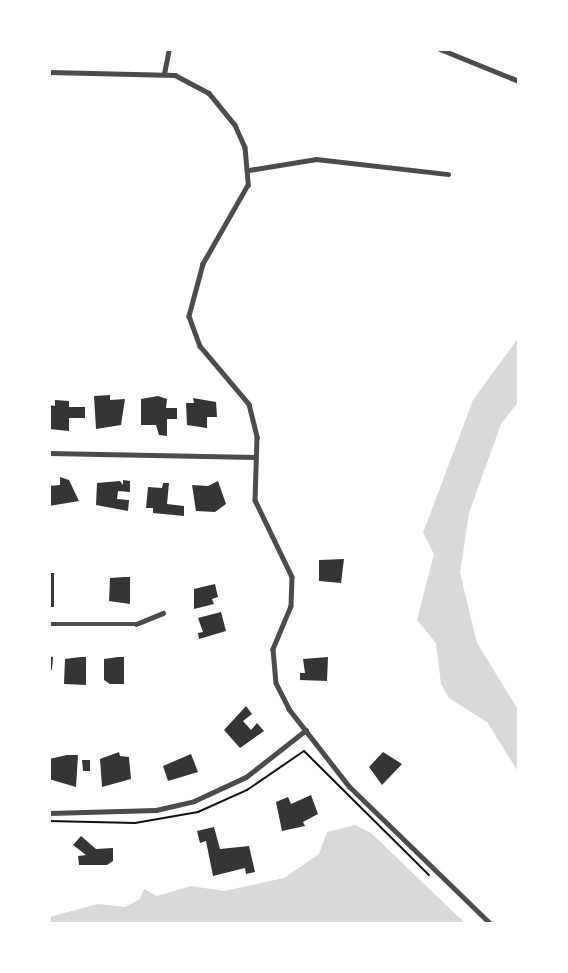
<!DOCTYPE html>
<style>
body{margin:0}
#map{position:relative;width:568px;height:973px;overflow:hidden;background:#fff;font-family:"Public Sans",sans-serif}
div>[style]{position:absolute}
[style*='--x']{left:calc(var(--x)*1px);top:calc(var(--y)*1px);width:calc(var(--w)*1px);rotate:calc(var(--a)*1deg)}
.water>*{inset:0;background:#d9d9d9}
.building>*{inset:0;background:#353535}
.path>*{height:2px;margin:-1px;padding:0 1px;transform-origin:1px;border-radius:1px;background:#111}
.minor>*{height:4.5px;margin:-2.25px;padding:0 2.25px;transform-origin:2.25px;border-radius:2.25px;background:#4c4c4c}
span{translate:-50% -50%;white-space:nowrap;text-align:center;line-height:1.15;-webkit-text-stroke:7px #fff;paint-order:stroke}
.frame{position:absolute;inset:0;border:51px solid #fff;pointer-events:none}
</style>
<div id="map">
<div class="water">
<i style="clip-path:polygon(519px 337px,519px 401px,501px 424px,469px 513px,460px 573px,477px 643px,519px 711px,519px 773px,487px 722px,449px 698px,441px 684px,436px 643px,417px 620px,434px 554px,423px 533px,473px 400px)"></i>
<i style="clip-path:polygon(355px 825px,371px 833px,466px 924px,49px 924px,49px 917px,98px 904px,125px 907px,140px 899px,144px 889px,157px 896px,191px 886px,224px 891px,284px 878px,319px 854px,327px 832px)"></i>
</div>
<div class="building">
<i style="clip-path:polygon(110px 395px,110px 400px,125px 399px,121px 425px,96px 429px,94px 396px)"></i>
<i style="clip-path:polygon(158px 396px,167px 399px,166px 408px,177px 408px,177px 419px,167px 419px,167px 436px,159px 435px,156px 425px,141px 425px,141px 399px)"></i>
<i style="clip-path:polygon(193px 398px,216px 402px,217px 417px,207px 417px,207px 428px,187px 425px,186px 403px,194px 403px)"></i>
<i style="clip-path:polygon(55px 400px,69px 401px,69px 407px,85px 407px,85px 418px,69px 418px,69px 431px,49px 429px,49px 405px,55px 406px)"></i>
<i style="clip-path:polygon(60px 477px,69px 480px,79px 501px,49px 506px,49px 486px,60px 485px)"></i>
<i style="clip-path:polygon(123px 480px,130px 481px,130px 492px,118px 491px,117px 499px,129px 500px,128px 511px,96px 505px,97px 483px,120px 481px,123px 485px)"></i>
<i style="clip-path:polygon(218px 481px,226px 504px,215px 512px,196px 511px,192px 485px,208px 486px)"></i>
<i style="clip-path:polygon(163px 483px,169px 483px,167px 504px,184px 506px,184px 516px,153px 513px,153px 508px,146px 508px,148px 487px,162px 488px)"></i>
<i style="clip-path:polygon(344px 559px,341px 583px,319px 581px,319px 560px)"></i>
<i style="clip-path:polygon(49px 573px,54px 573px,54px 607px,49px 607px)"></i>
<i style="clip-path:polygon(124px 577px,130px 577px,130px 604px,109px 601px,110px 578px)"></i>
<i style="clip-path:polygon(215px 584px,218px 597px,212px 599px,214px 604px,194px 609px,194px 589px)"></i>
<i style="clip-path:polygon(221px 612px,226px 631px,199px 639px,198px 633px,203px 632px,198px 618px)"></i>
<i style="clip-path:polygon(49px 656px,53px 657px,52px 670px,49px 669px)"></i>
<i style="clip-path:polygon(80px 657px,86px 657px,86px 685px,64px 684px,65px 659px)"></i>
<i style="clip-path:polygon(118px 657px,124px 657px,124px 684px,110px 684px,104px 680px,104px 659px)"></i>
<i style="clip-path:polygon(328px 657px,327px 681px,300px 680px,300px 673px,305px 673px,303px 659px)"></i>
<i style="clip-path:polygon(246px 706px,252px 714px,243px 721px,251px 730px,257px 723px,264px 731px,240px 748px,224px 730px)"></i>
<i style="clip-path:polygon(119px 752px,120px 756px,129px 757px,131px 779px,102px 787px,100px 759px)"></i>
<i style="clip-path:polygon(383px 752px,402px 764px,382px 785px,369px 767px)"></i>
<i style="clip-path:polygon(191px 754px,198px 772px,168px 781px,163px 766px)"></i>
<i style="clip-path:polygon(67px 755px,78px 755px,76px 787px,49px 779px,49px 759px)"></i>
<i style="clip-path:polygon(82px 760px,90px 760px,90px 771px,83px 771px)"></i>
<i style="clip-path:polygon(311px 795px,318px 814px,303px 822px,305px 826px,282px 831px,276px 802px,288px 797px,291px 804px)"></i>
<i style="clip-path:polygon(214px 827px,220px 849px,249px 846px,255px 872px,246px 874px,245px 868px,213px 876px,206px 841px,200px 843px,197px 831px)"></i>
<i style="clip-path:polygon(81px 836px,96px 849px,113px 848px,113px 861px,107px 865px,79px 865px,78px 856px,86px 855px,73px 845px)"></i>
</div>
<div class="path">
<i style="--x:49;--y:821;--w:86;--a:1.3"></i>
<i style="--x:135;--y:823;--w:64;--a:-9.9"></i>
<i style="--x:198;--y:812;--w:54;--a:-24.2"></i>
<i style="--x:247;--y:790;--w:69;--a:-34.4"></i>
<i style="--x:304;--y:751;--w:176;--a:44.8"></i>
</div>
<div class="minor">
<i style="--x:440;--y:49;--w:85;--a:22.1"></i>
<i style="--x:49;--y:72;--w:126;--a:1.4"></i>
<i style="--x:175;--y:75;--w:38;--a:28"></i>
<i style="--x:209;--y:93;--w:41;--a:50.9"></i>
<i style="--x:235;--y:125;--w:24;--a:66"></i>
<i style="--x:245;--y:147;--w:38;--a:85"></i>
<i style="--x:248;--y:185;--w:91;--a:119.7"></i>
<i style="--x:203;--y:264;--w:54;--a:105.1"></i>
<i style="--x:189;--y:316;--w:32;--a:70"></i>
<i style="--x:200;--y:346;--w:76;--a:49.8"></i>
<i style="--x:249;--y:404;--w:34;--a:76"></i>
<i style="--x:257;--y:437;--w:63;--a:91.8"></i>
<i style="--x:255;--y:500;--w:85;--a:64.3"></i>
<i style="--x:292;--y:577;--w:29;--a:92"></i>
<i style="--x:291;--y:606;--w:47;--a:112.7"></i>
<i style="--x:273;--y:649;--w:34;--a:85"></i>
<i style="--x:276;--y:683;--w:29;--a:63"></i>
<i style="--x:289;--y:709;--w:98;--a:52.1"></i>
<i style="--x:349;--y:786;--w:198;--a:44.2"></i>
<i style="--x:164;--y:74;--w:25;--a:-79"></i>
<i style="--x:249;--y:170;--w:68;--a:-9.3"></i>
<i style="--x:316;--y:159;--w:133;--a:6.5"></i>
<i style="--x:49;--y:453;--w:206;--a:1.1"></i>
<i style="--x:49;--y:624;--w:87;--a:0"></i>
<i style="--x:136;--y:624;--w:29;--a:-22"></i>
<i style="--x:49;--y:813;--w:107;--a:-1.6"></i>
<i style="--x:156;--y:810;--w:39;--a:-13"></i>
<i style="--x:194;--y:801;--w:57;--a:-24.8"></i>
<i style="--x:246;--y:777;--w:76;--a:-38.1"></i>
</div>
<div class="frame"></div>
</div>
